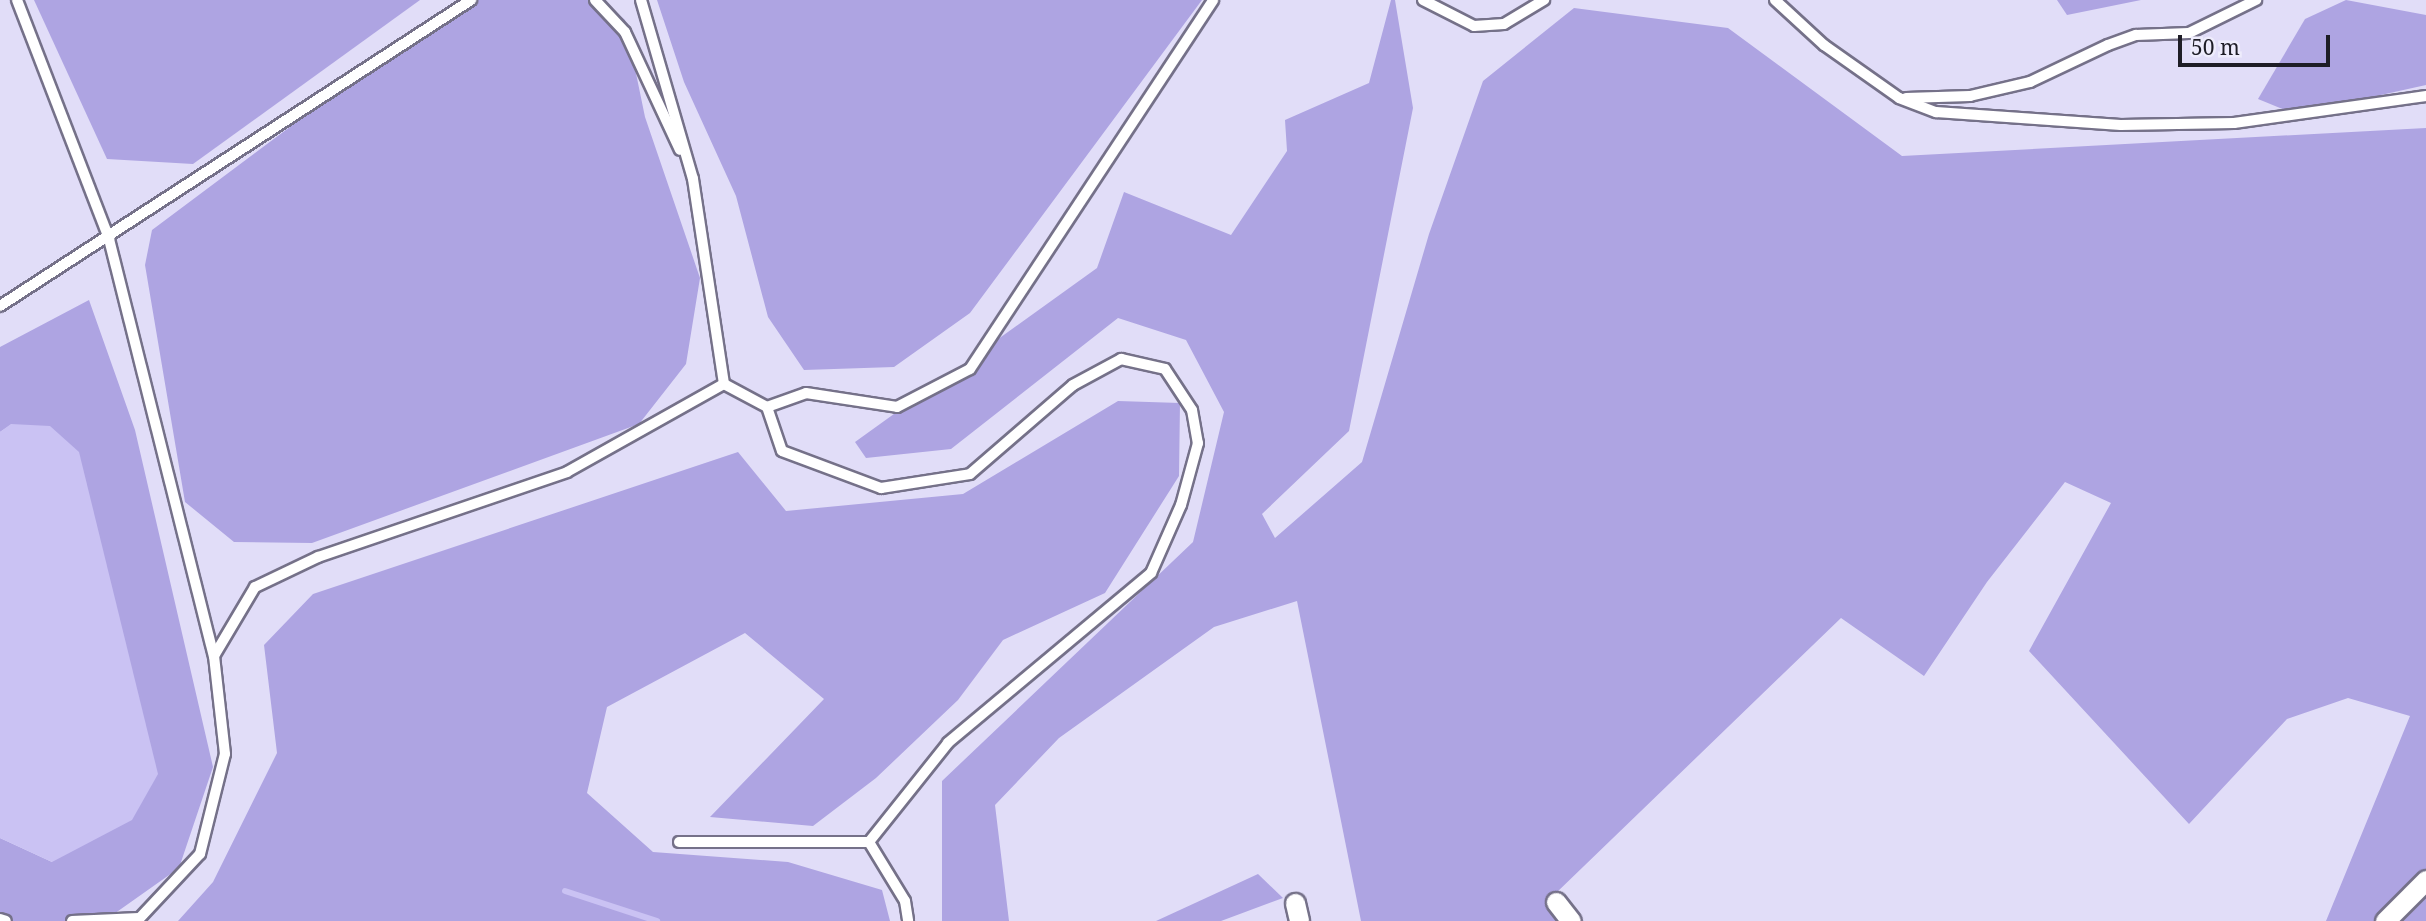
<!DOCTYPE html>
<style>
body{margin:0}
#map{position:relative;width:2426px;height:921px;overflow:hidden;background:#e1ddf8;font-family:"Noto Serif",serif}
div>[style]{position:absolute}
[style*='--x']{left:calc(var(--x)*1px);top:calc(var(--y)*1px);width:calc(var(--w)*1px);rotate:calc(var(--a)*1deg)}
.green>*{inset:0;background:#aea4e2}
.water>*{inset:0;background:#cac2f3}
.stream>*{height:6px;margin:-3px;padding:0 3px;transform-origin:3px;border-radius:3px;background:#cac2f3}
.roads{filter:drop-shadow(2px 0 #757189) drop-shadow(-2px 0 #757189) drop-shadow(0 2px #757189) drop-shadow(0 -2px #757189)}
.lane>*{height:10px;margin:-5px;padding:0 5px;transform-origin:5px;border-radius:5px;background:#fff}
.street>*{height:19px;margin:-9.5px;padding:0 9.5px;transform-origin:9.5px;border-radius:9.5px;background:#fff}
span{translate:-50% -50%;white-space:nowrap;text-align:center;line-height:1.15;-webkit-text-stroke:5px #eeecfc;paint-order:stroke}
.scale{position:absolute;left:2178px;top:35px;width:152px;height:32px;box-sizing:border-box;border:4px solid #1e1d26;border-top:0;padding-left:9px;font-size:21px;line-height:24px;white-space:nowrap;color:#1e1d26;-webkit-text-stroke:5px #eeecfc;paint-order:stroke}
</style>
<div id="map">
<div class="green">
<i style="clip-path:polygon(34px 0,420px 0,193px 164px,107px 159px)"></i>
<i style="clip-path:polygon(460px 0,602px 0,625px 20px,645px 117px,700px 278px,686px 364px,639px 424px,312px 543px,234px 542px,185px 502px,145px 265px,152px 230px)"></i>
<i style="clip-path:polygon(657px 0,1202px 0,970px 313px,894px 367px,804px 370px,768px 317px,736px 196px,684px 82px)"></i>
<i style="clip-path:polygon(1391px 0,1395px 0,1413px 108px,1349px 431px,1262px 514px,1275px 538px,1362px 462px,1429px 234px,1483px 81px,1574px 8px,1728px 28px,1902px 156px,2426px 128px,2426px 921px,2326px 921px,2410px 716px,2348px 698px,2287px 719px,2189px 824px,2029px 651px,2111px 503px,2065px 482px,1987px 582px,1924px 676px,1841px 618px,1555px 894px,1565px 921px,1361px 921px,1297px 601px,1214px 627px,1059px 738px,995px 805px,1009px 921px,942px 921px,942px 781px,1193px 542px,1224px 412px,1186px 340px,1118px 318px,951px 449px,866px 458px,855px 442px,1097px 268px,1124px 192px,1231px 235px,1287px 151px,1285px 120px,1369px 83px)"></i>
<i style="clip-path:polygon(2057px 0,2141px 0,2067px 15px)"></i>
<i style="clip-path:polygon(2346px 0,2426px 15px,2426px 85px,2295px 114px,2258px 99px,2305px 19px)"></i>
<i style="clip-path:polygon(89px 300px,135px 430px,213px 767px,179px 868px,104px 921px,0 921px,0 838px,52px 862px,12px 424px,0 432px,0 347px)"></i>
<i style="clip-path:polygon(1118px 401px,1180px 403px,1179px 476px,1105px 593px,1003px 640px,958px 700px,876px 778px,813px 826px,710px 817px,824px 699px,745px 633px,607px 707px,587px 793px,653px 852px,788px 862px,882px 890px,890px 921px,178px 921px,213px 882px,277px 753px,264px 645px,313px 594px,738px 452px,786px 511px,963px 494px)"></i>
<i style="clip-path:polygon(1258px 874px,1283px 898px,1221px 921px,1156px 921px)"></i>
</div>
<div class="water">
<i style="clip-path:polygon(11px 424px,50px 426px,79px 452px,158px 774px,132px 820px,52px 862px,0 838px,0 432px)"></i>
</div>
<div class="stream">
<i style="--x:565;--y:891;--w:97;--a:18.1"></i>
</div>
<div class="roads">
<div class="lane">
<i style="--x:17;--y:0;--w:256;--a:68.9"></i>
<i style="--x:109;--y:239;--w:430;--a:75.9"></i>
<i style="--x:595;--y:0;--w:44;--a:46.8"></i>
<i style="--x:625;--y:32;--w:130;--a:65"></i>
<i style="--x:641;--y:0;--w:186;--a:73.8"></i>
<i style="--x:693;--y:179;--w:207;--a:81.4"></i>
<i style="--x:1423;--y:0;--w:57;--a:27"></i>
<i style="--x:1474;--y:26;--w:30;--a:-4"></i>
<i style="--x:1504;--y:24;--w:47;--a:-31"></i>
<i style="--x:1775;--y:0;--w:67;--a:42.6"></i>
<i style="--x:1824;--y:45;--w:92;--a:35.2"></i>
<i style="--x:1899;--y:98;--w:40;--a:21"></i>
<i style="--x:1936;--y:112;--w:185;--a:4"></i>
<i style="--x:2121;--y:125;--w:113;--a:-1"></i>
<i style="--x:2234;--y:123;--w:194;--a:-8"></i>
<i style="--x:1906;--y:98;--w:64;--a:-1.8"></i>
<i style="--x:1970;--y:96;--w:62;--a:-13.1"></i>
<i style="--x:2030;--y:82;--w:86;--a:-25.4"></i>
<i style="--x:2108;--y:45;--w:30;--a:-20"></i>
<i style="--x:2136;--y:35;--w:53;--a:-2.2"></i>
<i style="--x:2189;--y:33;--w:75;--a:-26.2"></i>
<i style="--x:0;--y:306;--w:562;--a:-33.01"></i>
<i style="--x:767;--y:407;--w:41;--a:-19.7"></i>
<i style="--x:806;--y:393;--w:92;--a:8.7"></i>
<i style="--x:897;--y:407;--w:82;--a:-27.5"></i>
<i style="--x:970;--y:369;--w:442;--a:-56.6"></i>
<i style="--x:679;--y:842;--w:190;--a:0"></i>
<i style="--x:0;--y:919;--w:6;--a:18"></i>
<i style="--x:72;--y:921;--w:67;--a:-2.6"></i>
<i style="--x:137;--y:921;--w:92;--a:-46.8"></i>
<i style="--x:200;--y:854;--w:103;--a:-76"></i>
<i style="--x:225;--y:754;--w:99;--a:-96.4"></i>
<i style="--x:214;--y:656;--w:80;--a:-59.3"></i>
<i style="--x:255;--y:587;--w:70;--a:-25.5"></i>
<i style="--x:318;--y:557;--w:263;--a:-18.8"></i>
<i style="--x:567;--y:472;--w:180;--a:-29.3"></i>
<i style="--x:724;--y:384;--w:49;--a:28.1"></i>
<i style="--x:767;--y:407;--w:46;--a:71.2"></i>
<i style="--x:782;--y:451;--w:106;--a:20.5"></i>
<i style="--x:881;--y:488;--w:90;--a:-8.9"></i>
<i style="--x:970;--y:474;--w:136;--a:-40.8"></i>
<i style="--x:1073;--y:385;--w:55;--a:-28.4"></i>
<i style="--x:1121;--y:359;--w:45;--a:12.8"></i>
<i style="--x:1165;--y:369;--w:49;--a:56.6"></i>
<i style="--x:1192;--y:410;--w:34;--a:80"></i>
<i style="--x:1198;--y:443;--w:64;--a:105.3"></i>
<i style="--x:1181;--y:505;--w:74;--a:113.8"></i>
<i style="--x:1151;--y:573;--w:265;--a:140.1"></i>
<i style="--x:948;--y:743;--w:127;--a:128.6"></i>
<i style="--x:869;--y:842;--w:69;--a:58.6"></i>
<i style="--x:905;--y:901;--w:20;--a:81"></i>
</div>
<div class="street">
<i style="--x:1556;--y:902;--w:24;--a:52"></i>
<i style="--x:1295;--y:903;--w:18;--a:77"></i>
<i style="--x:2385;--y:921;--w:58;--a:-45"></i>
</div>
</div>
<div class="scale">50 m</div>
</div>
